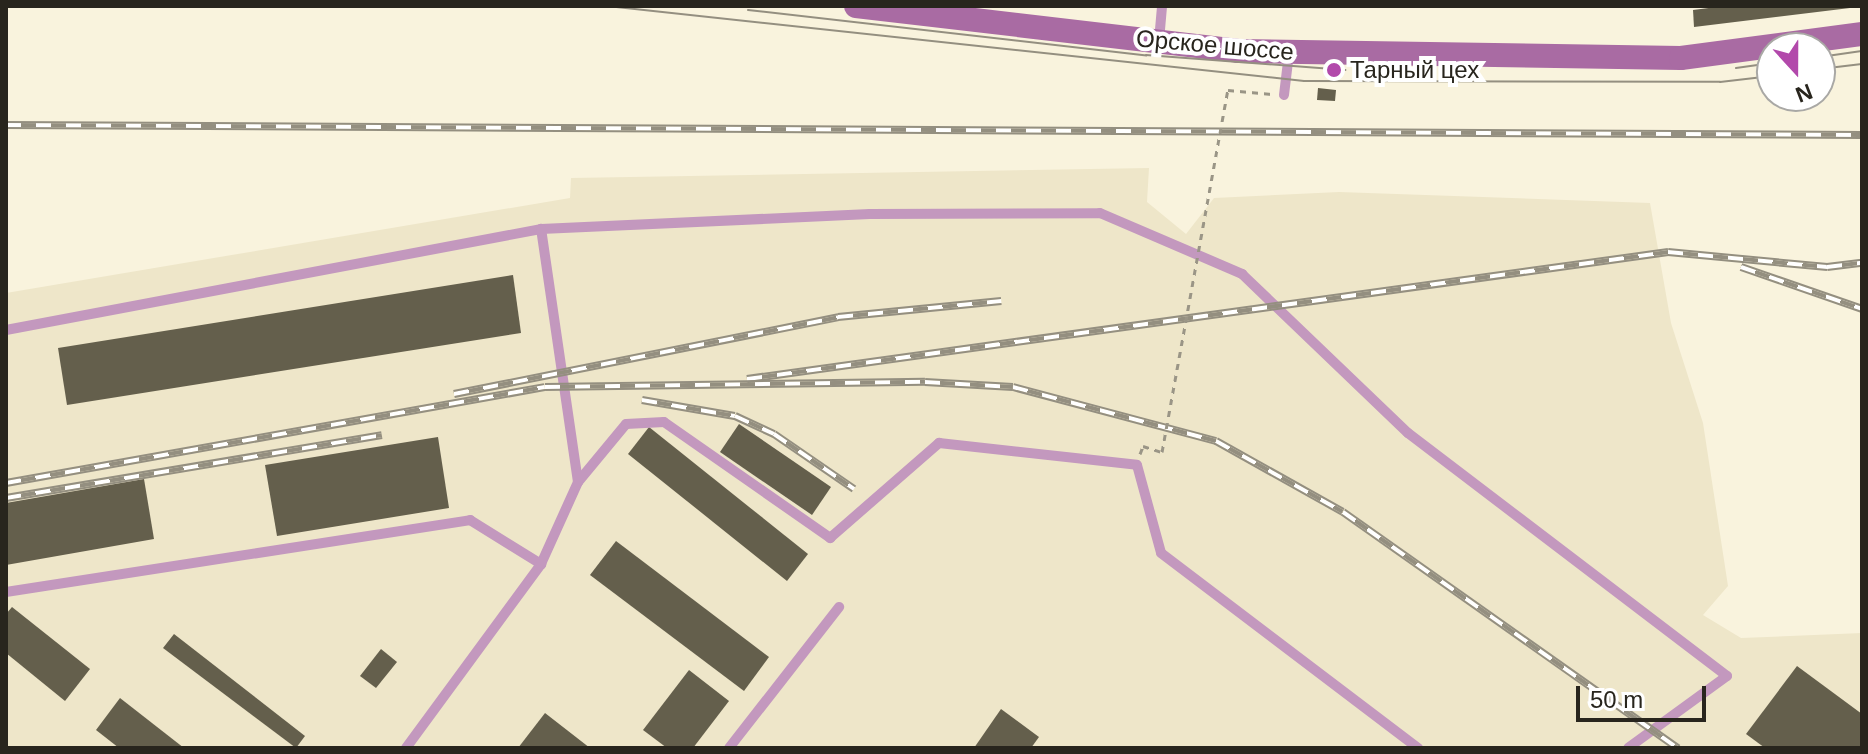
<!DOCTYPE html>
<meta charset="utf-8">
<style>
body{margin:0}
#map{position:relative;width:1868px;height:754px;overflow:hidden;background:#f9f3dd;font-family:Arial,sans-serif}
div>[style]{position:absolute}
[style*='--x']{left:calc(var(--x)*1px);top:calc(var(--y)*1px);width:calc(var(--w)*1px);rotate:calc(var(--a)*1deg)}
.built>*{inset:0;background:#eee6c9}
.building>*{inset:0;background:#645f4c}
.path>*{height:3px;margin-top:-1.5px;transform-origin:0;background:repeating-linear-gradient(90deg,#9a9586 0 6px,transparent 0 12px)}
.lane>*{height:10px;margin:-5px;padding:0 5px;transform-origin:5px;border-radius:5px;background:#c398be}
.secondary>*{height:24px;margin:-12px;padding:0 12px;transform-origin:12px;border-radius:12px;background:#a96ba3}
.tram>*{height:2px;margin:-1px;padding:0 1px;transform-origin:1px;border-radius:1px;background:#948f80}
.rail>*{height:8px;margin-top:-4px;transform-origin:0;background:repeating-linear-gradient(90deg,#fff 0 15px,#948f80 0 30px);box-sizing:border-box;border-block:2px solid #948f80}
.path-bridge>*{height:3px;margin-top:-1.5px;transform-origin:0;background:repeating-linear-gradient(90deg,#9a9586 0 6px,transparent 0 12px)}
.dots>*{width:22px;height:22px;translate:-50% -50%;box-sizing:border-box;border:4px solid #fff;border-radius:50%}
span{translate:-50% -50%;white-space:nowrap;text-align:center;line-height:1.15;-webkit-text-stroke:8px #fff;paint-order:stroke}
.street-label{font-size:24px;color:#28251d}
.poi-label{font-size:24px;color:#28251d}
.left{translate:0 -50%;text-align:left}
.frame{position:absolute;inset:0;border:8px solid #28251d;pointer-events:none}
.north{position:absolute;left:1756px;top:32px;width:80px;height:80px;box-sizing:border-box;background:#fff;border:2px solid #a9a8a5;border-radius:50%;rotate:159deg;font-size:22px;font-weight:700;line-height:32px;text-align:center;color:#28251d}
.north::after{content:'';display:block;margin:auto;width:28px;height:36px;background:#b249ab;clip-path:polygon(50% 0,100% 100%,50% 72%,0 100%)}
.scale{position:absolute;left:1576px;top:686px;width:130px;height:36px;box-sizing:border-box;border:4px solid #28251d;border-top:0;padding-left:10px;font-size:24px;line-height:28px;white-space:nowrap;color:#28251d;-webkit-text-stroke:6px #fff;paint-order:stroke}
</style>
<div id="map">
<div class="built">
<i style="clip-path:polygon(1149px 168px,1147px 202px,1186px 234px,1214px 198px,1339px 192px,1650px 203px,1671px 323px,1703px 423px,1728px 586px,1703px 615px,1741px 638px,1862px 633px,1862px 748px,6px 748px,6px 293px,570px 198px,571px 178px)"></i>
</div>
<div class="building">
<i style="clip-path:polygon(1724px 6px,1850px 6px,1850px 8px,1694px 27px,1693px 10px)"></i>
<i style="clip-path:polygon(1318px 88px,1336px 90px,1335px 101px,1317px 100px)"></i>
<i style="clip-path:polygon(513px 275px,521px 333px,67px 405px,58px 348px)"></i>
<i style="clip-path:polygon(739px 424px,831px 487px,812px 515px,720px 452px)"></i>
<i style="clip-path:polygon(649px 427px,808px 554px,787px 581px,628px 454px)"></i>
<i style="clip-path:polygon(438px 437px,449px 508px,277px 536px,265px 465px)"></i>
<i style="clip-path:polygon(144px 479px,154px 539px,6px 565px,6px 503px)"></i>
<i style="clip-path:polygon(616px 541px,769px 657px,744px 691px,590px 575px)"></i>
<i style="clip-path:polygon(12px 607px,90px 669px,65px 701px,6px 653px,6px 614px)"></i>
<i style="clip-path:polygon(174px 634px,305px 736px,296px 748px,163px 648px)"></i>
<i style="clip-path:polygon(381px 649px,397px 662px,376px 688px,360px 676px)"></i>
<i style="clip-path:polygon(1797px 666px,1862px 714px,1862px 748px,1765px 748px,1746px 734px)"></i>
<i style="clip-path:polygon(689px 670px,729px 701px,693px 748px,667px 748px,643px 730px)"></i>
<i style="clip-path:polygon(120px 698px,184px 748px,119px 748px,96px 730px)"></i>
<i style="clip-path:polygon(1001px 709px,1039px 737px,1031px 748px,974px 748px)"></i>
<i style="clip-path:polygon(545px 713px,590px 748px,518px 748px)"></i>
</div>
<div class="path">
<i style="--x:1228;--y:90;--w:44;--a:5.2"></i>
<i style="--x:1140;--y:454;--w:9;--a:-69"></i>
<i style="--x:1143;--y:446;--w:20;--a:18"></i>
</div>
<div class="lane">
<i style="--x:1159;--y:41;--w:35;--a:-85"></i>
<i style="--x:1284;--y:95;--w:42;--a:-83.2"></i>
<i style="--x:6;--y:330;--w:544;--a:-10.69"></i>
<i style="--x:541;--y:229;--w:329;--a:-2.6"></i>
<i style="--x:870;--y:214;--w:230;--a:-0.2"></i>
<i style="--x:1100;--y:213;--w:155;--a:23.2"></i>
<i style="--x:1242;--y:274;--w:230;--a:43.8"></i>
<i style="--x:1408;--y:433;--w:401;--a:37.3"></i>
<i style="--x:1727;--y:676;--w:122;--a:144"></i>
<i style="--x:578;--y:482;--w:75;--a:-50.4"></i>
<i style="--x:626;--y:424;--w:38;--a:-3"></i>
<i style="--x:664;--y:422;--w:203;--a:34.9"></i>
<i style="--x:830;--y:538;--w:145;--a:-41.1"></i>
<i style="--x:939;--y:443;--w:199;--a:6.3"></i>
<i style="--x:1137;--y:465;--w:91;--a:74.7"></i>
<i style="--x:1161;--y:553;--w:323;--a:37.2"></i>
<i style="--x:6;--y:592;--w:470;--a:-8.8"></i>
<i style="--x:470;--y:520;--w:84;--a:31.8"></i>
<i style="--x:406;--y:748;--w:228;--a:-53.7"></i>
<i style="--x:541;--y:564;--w:90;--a:-65.7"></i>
<i style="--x:578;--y:482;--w:256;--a:-98.3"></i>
<i style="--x:729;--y:748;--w:179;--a:-52"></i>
</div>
<div class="secondary">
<i style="--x:856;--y:6;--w:385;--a:6.7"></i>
<i style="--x:1238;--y:51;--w:443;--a:0.9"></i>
<i style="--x:1681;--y:58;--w:183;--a:-7.6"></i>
</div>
<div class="tram">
<i style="--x:607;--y:6;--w:701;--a:6.14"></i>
<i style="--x:1304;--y:81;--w:416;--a:0.1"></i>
<i style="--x:1720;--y:82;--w:52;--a:-6.6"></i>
<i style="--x:748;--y:10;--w:401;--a:6.5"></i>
<i style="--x:1146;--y:55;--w:200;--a:4.3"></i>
<i style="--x:1820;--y:57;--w:42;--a:-8.1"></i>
<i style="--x:1736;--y:68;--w:36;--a:-8"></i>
<i style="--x:1820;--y:69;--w:42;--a:-6.8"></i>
</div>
<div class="rail">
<i style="--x:6;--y:125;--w:1856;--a:0.31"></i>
<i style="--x:1741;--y:267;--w:128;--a:19.1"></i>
<i style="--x:747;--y:379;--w:930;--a:-7.85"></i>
<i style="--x:1668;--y:252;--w:160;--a:5.4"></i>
<i style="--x:1827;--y:267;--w:35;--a:-7"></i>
<i style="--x:454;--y:394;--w:392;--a:-11.3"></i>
<i style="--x:838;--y:317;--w:164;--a:-5.6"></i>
<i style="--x:642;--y:400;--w:94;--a:9.8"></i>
<i style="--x:735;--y:416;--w:43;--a:24.8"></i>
<i style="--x:774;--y:434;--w:97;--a:34.5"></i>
<i style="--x:6;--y:483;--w:547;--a:-10.1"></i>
<i style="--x:545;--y:387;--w:380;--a:-0.8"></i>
<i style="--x:925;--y:382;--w:88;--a:3.3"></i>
<i style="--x:1013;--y:387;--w:210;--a:14.9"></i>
<i style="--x:1216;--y:441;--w:145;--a:29.2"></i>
<i style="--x:1343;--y:512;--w:410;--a:35.2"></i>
<i style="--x:6;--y:498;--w:381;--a:-9.5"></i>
</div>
<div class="path-bridge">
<i style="--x:1162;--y:452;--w:368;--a:-79.7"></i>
</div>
<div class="dots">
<i style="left:1334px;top:70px;background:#b249ab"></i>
</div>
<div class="street-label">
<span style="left:1215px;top:45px;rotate:5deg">Орское шоссе</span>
</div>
<div class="poi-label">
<span class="left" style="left:1350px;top:70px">Тарный цех</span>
</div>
<div class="frame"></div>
<div class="north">N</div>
<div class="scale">50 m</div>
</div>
